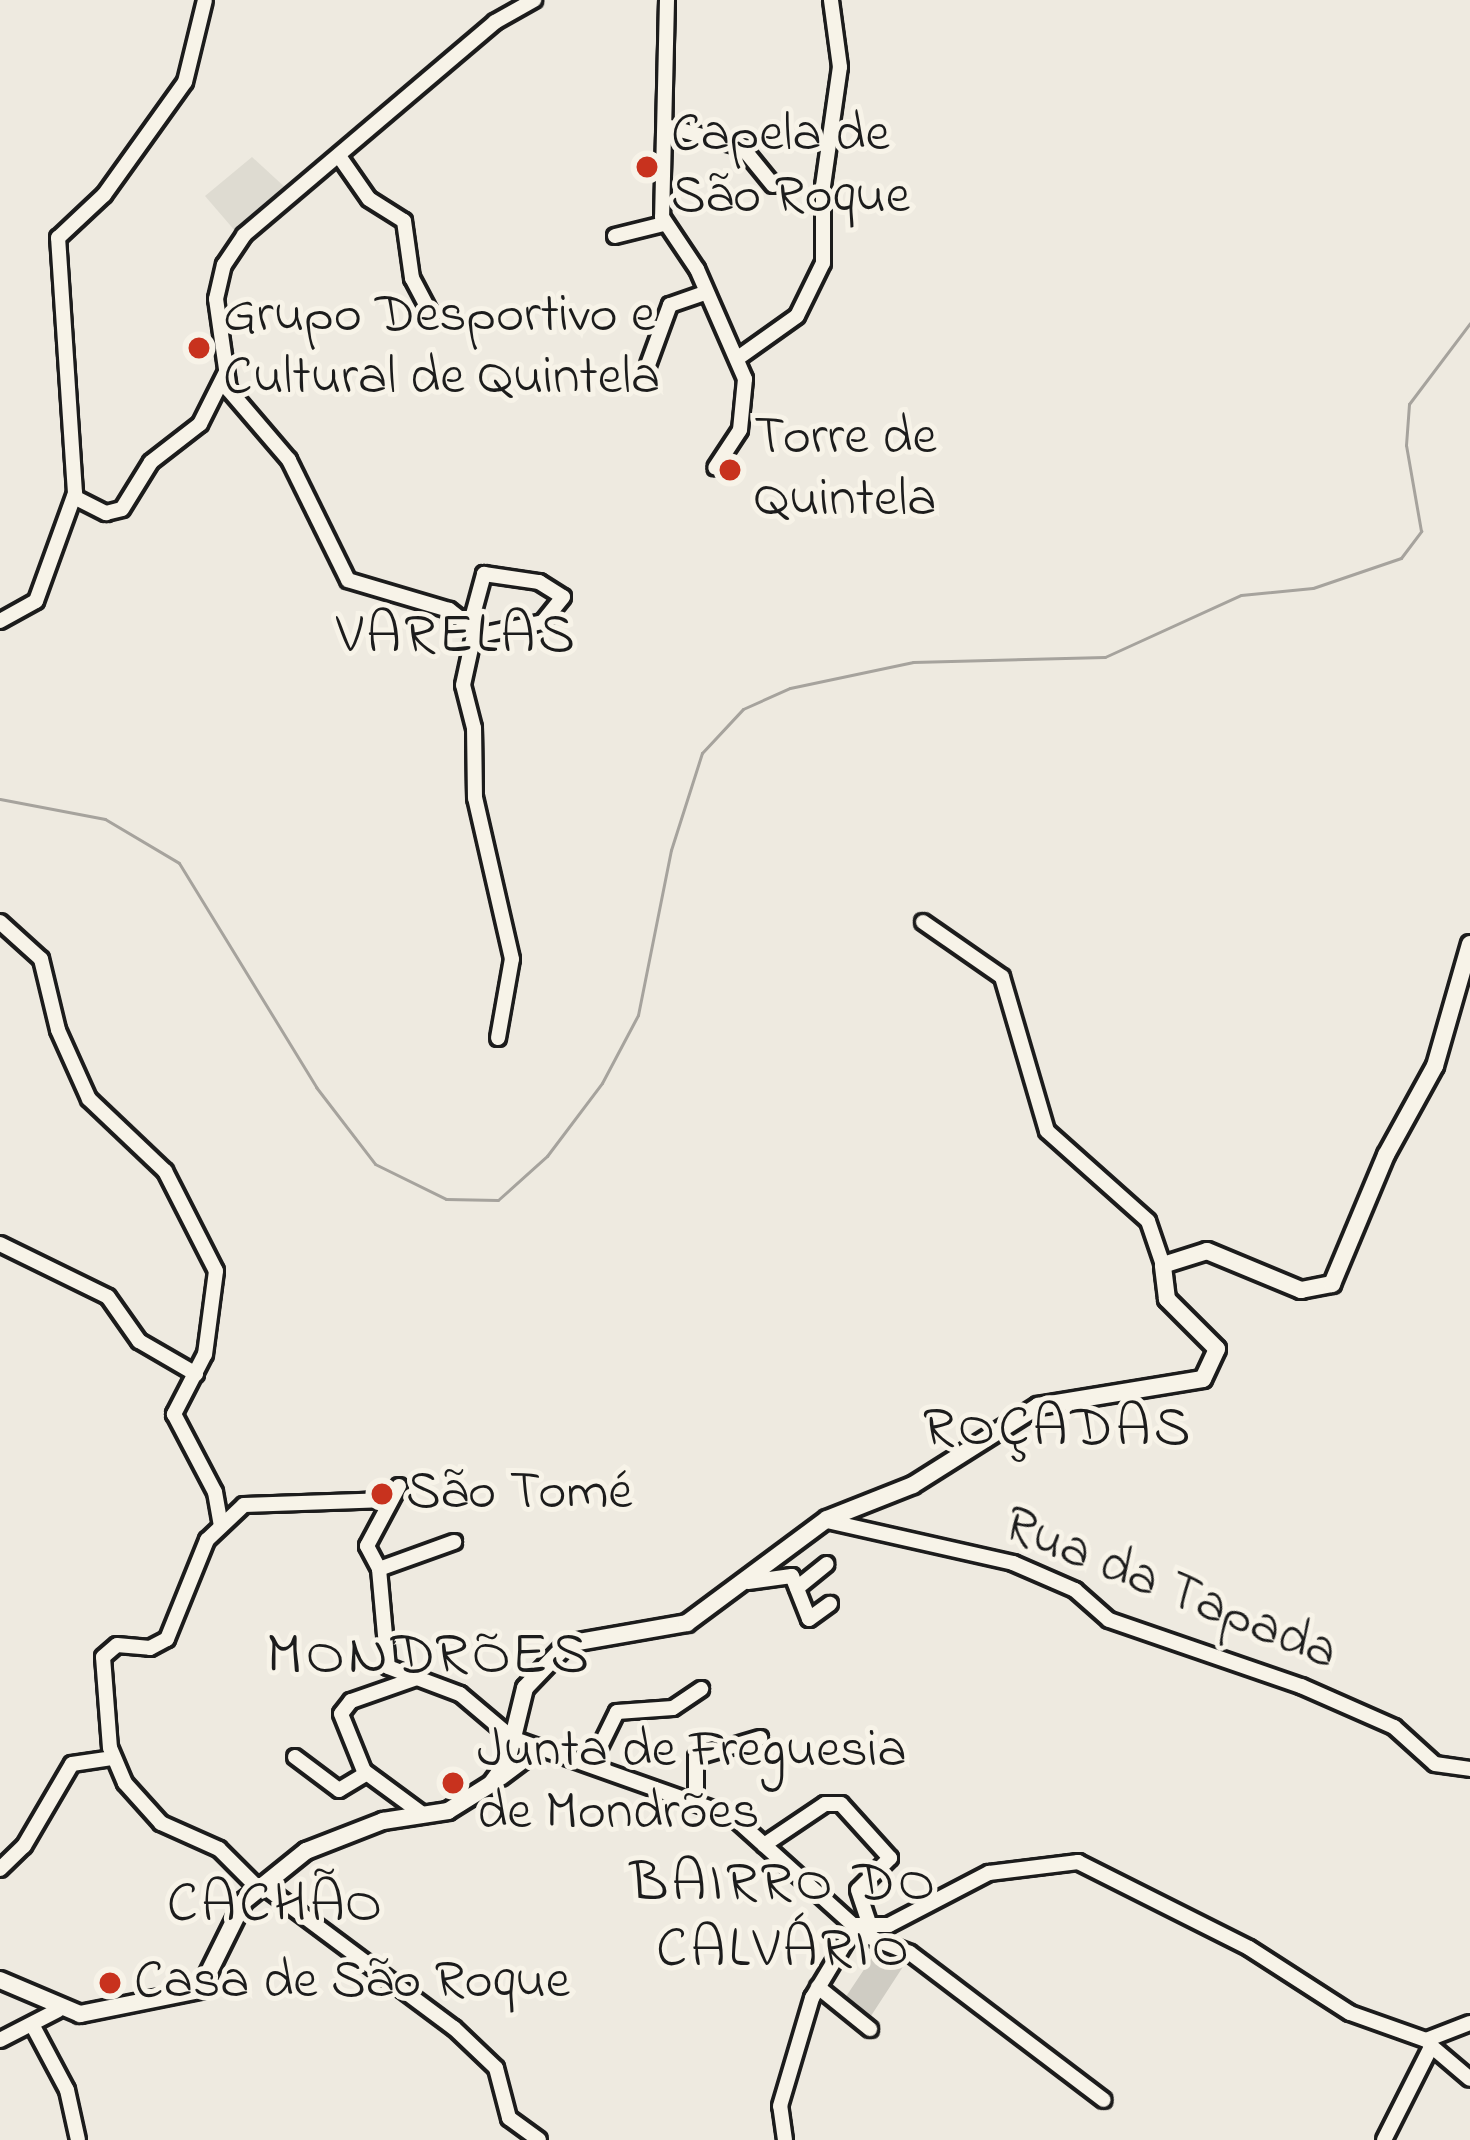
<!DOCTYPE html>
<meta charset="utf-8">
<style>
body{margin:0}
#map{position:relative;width:1470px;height:2140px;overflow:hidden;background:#eeeae0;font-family:"Indie Flower",sans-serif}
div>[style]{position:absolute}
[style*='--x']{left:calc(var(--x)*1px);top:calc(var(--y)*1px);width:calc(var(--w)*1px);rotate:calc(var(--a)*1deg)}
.built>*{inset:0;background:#dedbd1}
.green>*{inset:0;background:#cfccc3}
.stream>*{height:3px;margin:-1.5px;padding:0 1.5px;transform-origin:1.5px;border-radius:1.5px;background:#a6a39d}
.roads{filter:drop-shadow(3px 0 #1c1c1c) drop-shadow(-3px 0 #1c1c1c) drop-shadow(0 3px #1c1c1c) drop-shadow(0 -3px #1c1c1c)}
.minor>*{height:14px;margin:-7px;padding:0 7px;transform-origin:7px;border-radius:7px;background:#f7f3e8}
.major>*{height:16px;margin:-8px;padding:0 8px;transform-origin:8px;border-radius:8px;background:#f7f3e8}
.dots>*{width:33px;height:33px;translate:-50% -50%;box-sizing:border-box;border:6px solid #f7f3e8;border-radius:50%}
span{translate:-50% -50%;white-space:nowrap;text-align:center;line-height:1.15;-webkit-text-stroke:10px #f7f3e8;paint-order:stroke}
.poi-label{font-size:54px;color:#1c1c1c}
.left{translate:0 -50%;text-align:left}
.street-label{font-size:54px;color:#1c1c1c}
.neighbourhood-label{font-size:57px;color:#1c1c1c;letter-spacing:3px}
.quarter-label{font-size:60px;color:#1c1c1c;letter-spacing:3px}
</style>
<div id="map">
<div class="built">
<i style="clip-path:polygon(252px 157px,288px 190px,236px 232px,205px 196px)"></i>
</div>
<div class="green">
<i style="clip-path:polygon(853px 1936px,908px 1959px,869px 2019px,843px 2001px,873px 1956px)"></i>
</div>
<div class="stream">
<i style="--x:0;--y:799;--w:107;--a:10.8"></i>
<i style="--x:105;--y:819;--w:86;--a:30.7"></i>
<i style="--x:179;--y:863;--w:263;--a:58.5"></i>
<i style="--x:316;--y:1087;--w:97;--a:52.5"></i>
<i style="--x:375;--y:1164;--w:79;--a:26.2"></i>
<i style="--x:446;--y:1199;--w:52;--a:1.1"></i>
<i style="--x:498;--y:1200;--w:66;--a:-41.9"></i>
<i style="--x:547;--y:1156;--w:91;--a:-53"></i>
<i style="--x:602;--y:1083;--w:77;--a:-62.1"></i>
<i style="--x:638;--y:1015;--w:168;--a:-78.7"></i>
<i style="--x:671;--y:850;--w:102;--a:-72.3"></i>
<i style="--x:702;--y:753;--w:60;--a:-47"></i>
<i style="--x:743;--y:709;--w:51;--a:-24.1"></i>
<i style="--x:790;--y:688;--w:126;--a:-11.9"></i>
<i style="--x:913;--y:662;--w:192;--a:-1.5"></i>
<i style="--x:1105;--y:657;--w:149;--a:-24.5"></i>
<i style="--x:1241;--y:595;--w:72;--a:-5.6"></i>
<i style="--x:1313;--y:588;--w:93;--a:-18.8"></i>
<i style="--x:1401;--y:558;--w:34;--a:-53"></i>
<i style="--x:1421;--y:531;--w:87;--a:-99.9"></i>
<i style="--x:1406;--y:445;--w:41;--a:-85.8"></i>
<i style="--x:1409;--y:404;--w:101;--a:-53"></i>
</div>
<div class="roads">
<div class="minor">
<i style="--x:667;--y:0;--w:217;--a:91.3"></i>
<i style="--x:662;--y:217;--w:63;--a:56.1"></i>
<i style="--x:697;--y:269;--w:120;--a:66.4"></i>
<i style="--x:745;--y:379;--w:51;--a:95.6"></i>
<i style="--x:740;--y:430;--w:45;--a:123.3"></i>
<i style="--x:666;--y:126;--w:79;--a:15.4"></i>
<i style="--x:742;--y:147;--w:49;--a:50.8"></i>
<i style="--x:339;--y:156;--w:52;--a:55.1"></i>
<i style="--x:369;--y:199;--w:41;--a:32.2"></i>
<i style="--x:404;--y:221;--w:58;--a:82"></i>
<i style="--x:412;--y:278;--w:43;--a:62.2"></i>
<i style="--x:615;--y:236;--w:50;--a:-13.8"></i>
<i style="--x:738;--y:358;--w:72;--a:-35.4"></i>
<i style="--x:797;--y:316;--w:59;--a:-63.9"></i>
<i style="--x:823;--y:263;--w:77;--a:-90"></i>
<i style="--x:823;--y:186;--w:120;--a:-81.9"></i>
<i style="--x:840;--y:67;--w:68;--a:-97.7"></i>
<i style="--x:648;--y:365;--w:64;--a:-69.9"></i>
<i style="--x:670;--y:305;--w:37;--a:-19"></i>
<i style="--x:74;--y:497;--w:36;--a:27"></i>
<i style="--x:106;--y:513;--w:16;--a:-14"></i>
<i style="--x:122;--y:509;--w:55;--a:-58.3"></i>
<i style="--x:151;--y:462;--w:62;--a:-37.8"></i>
<i style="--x:200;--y:424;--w:56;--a:-63.4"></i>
<i style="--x:0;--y:621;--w:41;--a:-29.1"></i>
<i style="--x:36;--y:601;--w:115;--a:-70.1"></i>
<i style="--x:75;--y:493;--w:256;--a:-93.8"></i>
<i style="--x:58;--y:238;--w:63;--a:-43.1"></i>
<i style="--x:104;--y:195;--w:139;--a:-54.4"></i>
<i style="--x:185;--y:82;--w:84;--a:-76.3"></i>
<i style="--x:471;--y:622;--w:50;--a:-74.8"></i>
<i style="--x:484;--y:574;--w:56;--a:8.3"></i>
<i style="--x:539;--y:582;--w:28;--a:32"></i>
<i style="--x:563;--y:597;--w:32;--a:129"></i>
<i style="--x:543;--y:622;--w:68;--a:168.2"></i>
<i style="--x:0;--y:922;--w:55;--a:42.1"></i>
<i style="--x:41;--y:959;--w:73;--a:76.5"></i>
<i style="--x:58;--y:1030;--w:76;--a:65.8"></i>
<i style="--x:89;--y:1099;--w:105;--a:43.5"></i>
<i style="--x:165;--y:1171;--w:112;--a:63"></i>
<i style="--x:216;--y:1271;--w:84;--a:97.5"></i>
<i style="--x:205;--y:1354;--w:68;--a:117.3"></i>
<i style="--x:174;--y:1414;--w:88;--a:62.3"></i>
<i style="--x:215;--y:1492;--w:34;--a:80"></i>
<i style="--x:923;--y:922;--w:96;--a:34.8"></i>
<i style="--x:1002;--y:977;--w:160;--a:73.7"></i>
<i style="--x:1047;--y:1131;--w:135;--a:41.7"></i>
<i style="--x:1148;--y:1221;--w:46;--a:71.2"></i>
<i style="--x:498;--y:1038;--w:80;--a:-80"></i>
<i style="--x:512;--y:959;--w:165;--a:-102.9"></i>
<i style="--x:475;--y:798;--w:70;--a:-90.8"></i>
<i style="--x:474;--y:728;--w:44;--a:-104.3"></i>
<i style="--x:463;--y:685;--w:56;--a:-77.7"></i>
<i style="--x:475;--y:630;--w:33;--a:-142"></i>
<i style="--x:449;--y:610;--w:105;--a:-163.5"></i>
<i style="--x:348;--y:580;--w:134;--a:-116.2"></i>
<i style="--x:289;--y:460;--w:92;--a:-130.6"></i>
<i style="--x:229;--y:390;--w:92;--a:-98.1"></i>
<i style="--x:216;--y:299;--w:35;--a:-77"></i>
<i style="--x:224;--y:265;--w:36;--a:-56"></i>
<i style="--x:244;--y:235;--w:329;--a:-40.3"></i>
<i style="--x:495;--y:22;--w:45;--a:-29.4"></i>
<i style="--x:0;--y:1244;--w:120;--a:26.1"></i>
<i style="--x:108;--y:1297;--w:54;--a:54.8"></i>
<i style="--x:139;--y:1341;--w:66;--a:30.1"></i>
<i style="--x:399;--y:1486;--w:68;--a:118.1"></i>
<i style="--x:367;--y:1546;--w:26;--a:62"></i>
<i style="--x:379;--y:1569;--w:98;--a:84.8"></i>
<i style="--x:388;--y:1667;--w:77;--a:20.6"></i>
<i style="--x:460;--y:1694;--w:68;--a:40.2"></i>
<i style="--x:512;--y:1738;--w:233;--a:19.5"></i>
<i style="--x:732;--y:1816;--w:178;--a:42"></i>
<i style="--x:864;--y:1935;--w:49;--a:21.4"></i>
<i style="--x:910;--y:1953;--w:243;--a:37.2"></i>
<i style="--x:827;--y:1521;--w:191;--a:12.7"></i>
<i style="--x:1013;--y:1563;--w:68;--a:23.5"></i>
<i style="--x:1075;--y:1590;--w:45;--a:41.4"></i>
<i style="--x:1109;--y:1620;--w:203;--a:19"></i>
<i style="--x:1301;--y:1686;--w:102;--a:23.8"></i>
<i style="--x:1394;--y:1727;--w:55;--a:42.1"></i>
<i style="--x:1435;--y:1764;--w:35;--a:8"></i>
<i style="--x:379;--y:1569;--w:80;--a:-19.8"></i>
<i style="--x:748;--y:1582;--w:44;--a:-7.8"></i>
<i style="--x:792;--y:1576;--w:46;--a:68.4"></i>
<i style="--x:809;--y:1619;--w:26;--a:-36"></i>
<i style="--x:797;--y:1588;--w:38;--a:-39"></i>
<i style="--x:417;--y:1678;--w:70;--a:160.8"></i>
<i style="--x:351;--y:1701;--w:16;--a:128"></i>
<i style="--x:341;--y:1714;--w:61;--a:68"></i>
<i style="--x:364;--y:1771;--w:74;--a:36.3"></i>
<i style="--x:295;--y:1757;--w:55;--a:36.9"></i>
<i style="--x:339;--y:1790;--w:31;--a:-31"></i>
<i style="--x:591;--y:1765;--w:59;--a:-63.9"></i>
<i style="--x:617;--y:1712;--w:56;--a:-4.1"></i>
<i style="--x:673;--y:1708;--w:34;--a:-34"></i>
<i style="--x:501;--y:1778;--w:50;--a:-36.9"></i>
<i style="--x:696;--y:1801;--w:44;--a:-90"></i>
<i style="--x:696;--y:1757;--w:67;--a:-16.5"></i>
<i style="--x:764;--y:1845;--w:73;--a:-33.9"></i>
<i style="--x:825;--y:1804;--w:16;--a:0"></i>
<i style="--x:841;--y:1804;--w:73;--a:47.8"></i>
<i style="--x:890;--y:1858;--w:45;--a:135"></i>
<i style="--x:858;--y:1890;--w:41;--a:71.6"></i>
<i style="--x:0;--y:1869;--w:33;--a:-44"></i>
<i style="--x:24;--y:1846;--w:95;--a:-59.7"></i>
<i style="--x:72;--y:1764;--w:40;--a:-8.5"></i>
<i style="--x:262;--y:1885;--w:239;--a:36.7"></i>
<i style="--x:454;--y:2028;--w:58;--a:43.6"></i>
<i style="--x:496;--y:2068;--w:52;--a:75.4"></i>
<i style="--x:509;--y:2118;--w:37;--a:36"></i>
<i style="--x:258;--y:1888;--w:55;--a:-135"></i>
<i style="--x:219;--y:1849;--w:64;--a:-155.9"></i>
<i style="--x:161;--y:1823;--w:54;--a:-132"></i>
<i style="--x:125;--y:1783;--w:38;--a:-113"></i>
<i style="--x:110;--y:1748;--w:91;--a:-94.4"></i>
<i style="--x:103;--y:1657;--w:18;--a:-41"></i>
<i style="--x:117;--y:1645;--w:33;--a:5"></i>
<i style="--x:150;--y:1648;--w:19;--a:-28"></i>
<i style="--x:167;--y:1639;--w:107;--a:-68"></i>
<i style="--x:207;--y:1540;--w:51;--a:-43.4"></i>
<i style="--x:244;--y:1505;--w:144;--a:-2"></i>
<i style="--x:856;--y:1925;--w:33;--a:0"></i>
<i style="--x:889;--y:1925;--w:113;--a:-27.5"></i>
<i style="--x:989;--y:1873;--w:90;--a:-7"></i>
<i style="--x:1078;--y:1862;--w:191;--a:26.7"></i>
<i style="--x:1249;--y:1948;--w:120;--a:32.8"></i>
<i style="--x:1350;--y:2013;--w:81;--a:19.6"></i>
<i style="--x:1426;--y:2040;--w:47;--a:-21.1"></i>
<i style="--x:818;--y:1987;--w:67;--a:38.9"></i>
<i style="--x:34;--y:2028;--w:70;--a:62"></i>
<i style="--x:67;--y:2090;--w:51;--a:77.6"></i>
<i style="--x:0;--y:2040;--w:65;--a:-27.3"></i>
<i style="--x:1430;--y:2045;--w:52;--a:40.4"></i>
<i style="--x:785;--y:2140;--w:34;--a:-98"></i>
<i style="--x:780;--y:2106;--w:113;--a:-73.5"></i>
<i style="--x:812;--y:1998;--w:85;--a:-58.9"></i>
<i style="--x:1384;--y:2140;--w:104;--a:-63.2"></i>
</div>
<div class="major">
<i style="--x:0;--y:1980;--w:87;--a:23"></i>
<i style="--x:80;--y:2014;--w:122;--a:-11.3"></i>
<i style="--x:200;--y:1990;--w:99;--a:-63.7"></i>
<i style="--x:244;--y:1901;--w:80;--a:-38.9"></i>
<i style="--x:306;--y:1851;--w:83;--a:-21.3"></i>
<i style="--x:383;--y:1821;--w:66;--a:-8.7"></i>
<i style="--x:448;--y:1811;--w:51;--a:-32.1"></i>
<i style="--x:491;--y:1784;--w:27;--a:-54"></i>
<i style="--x:507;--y:1762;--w:76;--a:-76.3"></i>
<i style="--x:525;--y:1688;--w:61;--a:-46.3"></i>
<i style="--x:567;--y:1644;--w:122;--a:-9.9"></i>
<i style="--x:687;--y:1623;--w:174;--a:-36.6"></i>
<i style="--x:827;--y:1519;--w:92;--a:-21.6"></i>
<i style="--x:913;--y:1485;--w:148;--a:-32.3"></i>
<i style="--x:1038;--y:1406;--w:167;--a:-9.3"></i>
<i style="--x:1203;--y:1379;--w:33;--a:-65"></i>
<i style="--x:1217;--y:1349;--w:71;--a:-135"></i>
<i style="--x:1167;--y:1299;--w:34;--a:-97"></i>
<i style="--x:1163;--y:1265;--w:46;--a:-17.7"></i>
<i style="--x:1207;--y:1251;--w:102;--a:22.5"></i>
<i style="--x:1301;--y:1290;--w:32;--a:-11"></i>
<i style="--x:1332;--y:1284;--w:140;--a:-67.3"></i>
<i style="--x:1386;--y:1155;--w:102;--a:-61.2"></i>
<i style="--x:1435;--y:1066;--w:127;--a:-74"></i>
</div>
</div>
<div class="dots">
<i style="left:647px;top:167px;background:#c8321e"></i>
<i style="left:199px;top:348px;background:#c8321e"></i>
<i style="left:730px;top:470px;background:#c8321e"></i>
<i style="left:382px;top:1494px;background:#c8321e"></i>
<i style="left:453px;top:1783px;background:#c8321e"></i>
<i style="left:110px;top:1983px;background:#c8321e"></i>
</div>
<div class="poi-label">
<span class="left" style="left:671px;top:167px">Capela de<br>São Roque</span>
<span class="left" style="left:223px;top:348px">Grupo Desportivo e<br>Cultural de Quintela</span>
<span class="left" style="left:754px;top:470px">Torre de<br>Quintela</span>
<span class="left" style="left:406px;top:1494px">São Tomé</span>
<span class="left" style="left:477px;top:1783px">Junta de Freguesia<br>de Mondrões</span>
<span class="left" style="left:134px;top:1983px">Casa de São Roque</span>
</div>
<div class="street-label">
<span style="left:1170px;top:1590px;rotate:22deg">Rua da Tapada</span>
</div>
<div class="neighbourhood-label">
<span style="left:457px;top:638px">VARELAS</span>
<span style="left:1058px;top:1431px">ROÇADAS</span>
<span style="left:784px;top:1919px">BAIRRO DO<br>CALVÁRIO</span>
<span style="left:276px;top:1907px">CACHÃO</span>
</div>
<div class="quarter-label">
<span style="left:429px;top:1657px">MONDRÕES</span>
</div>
</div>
